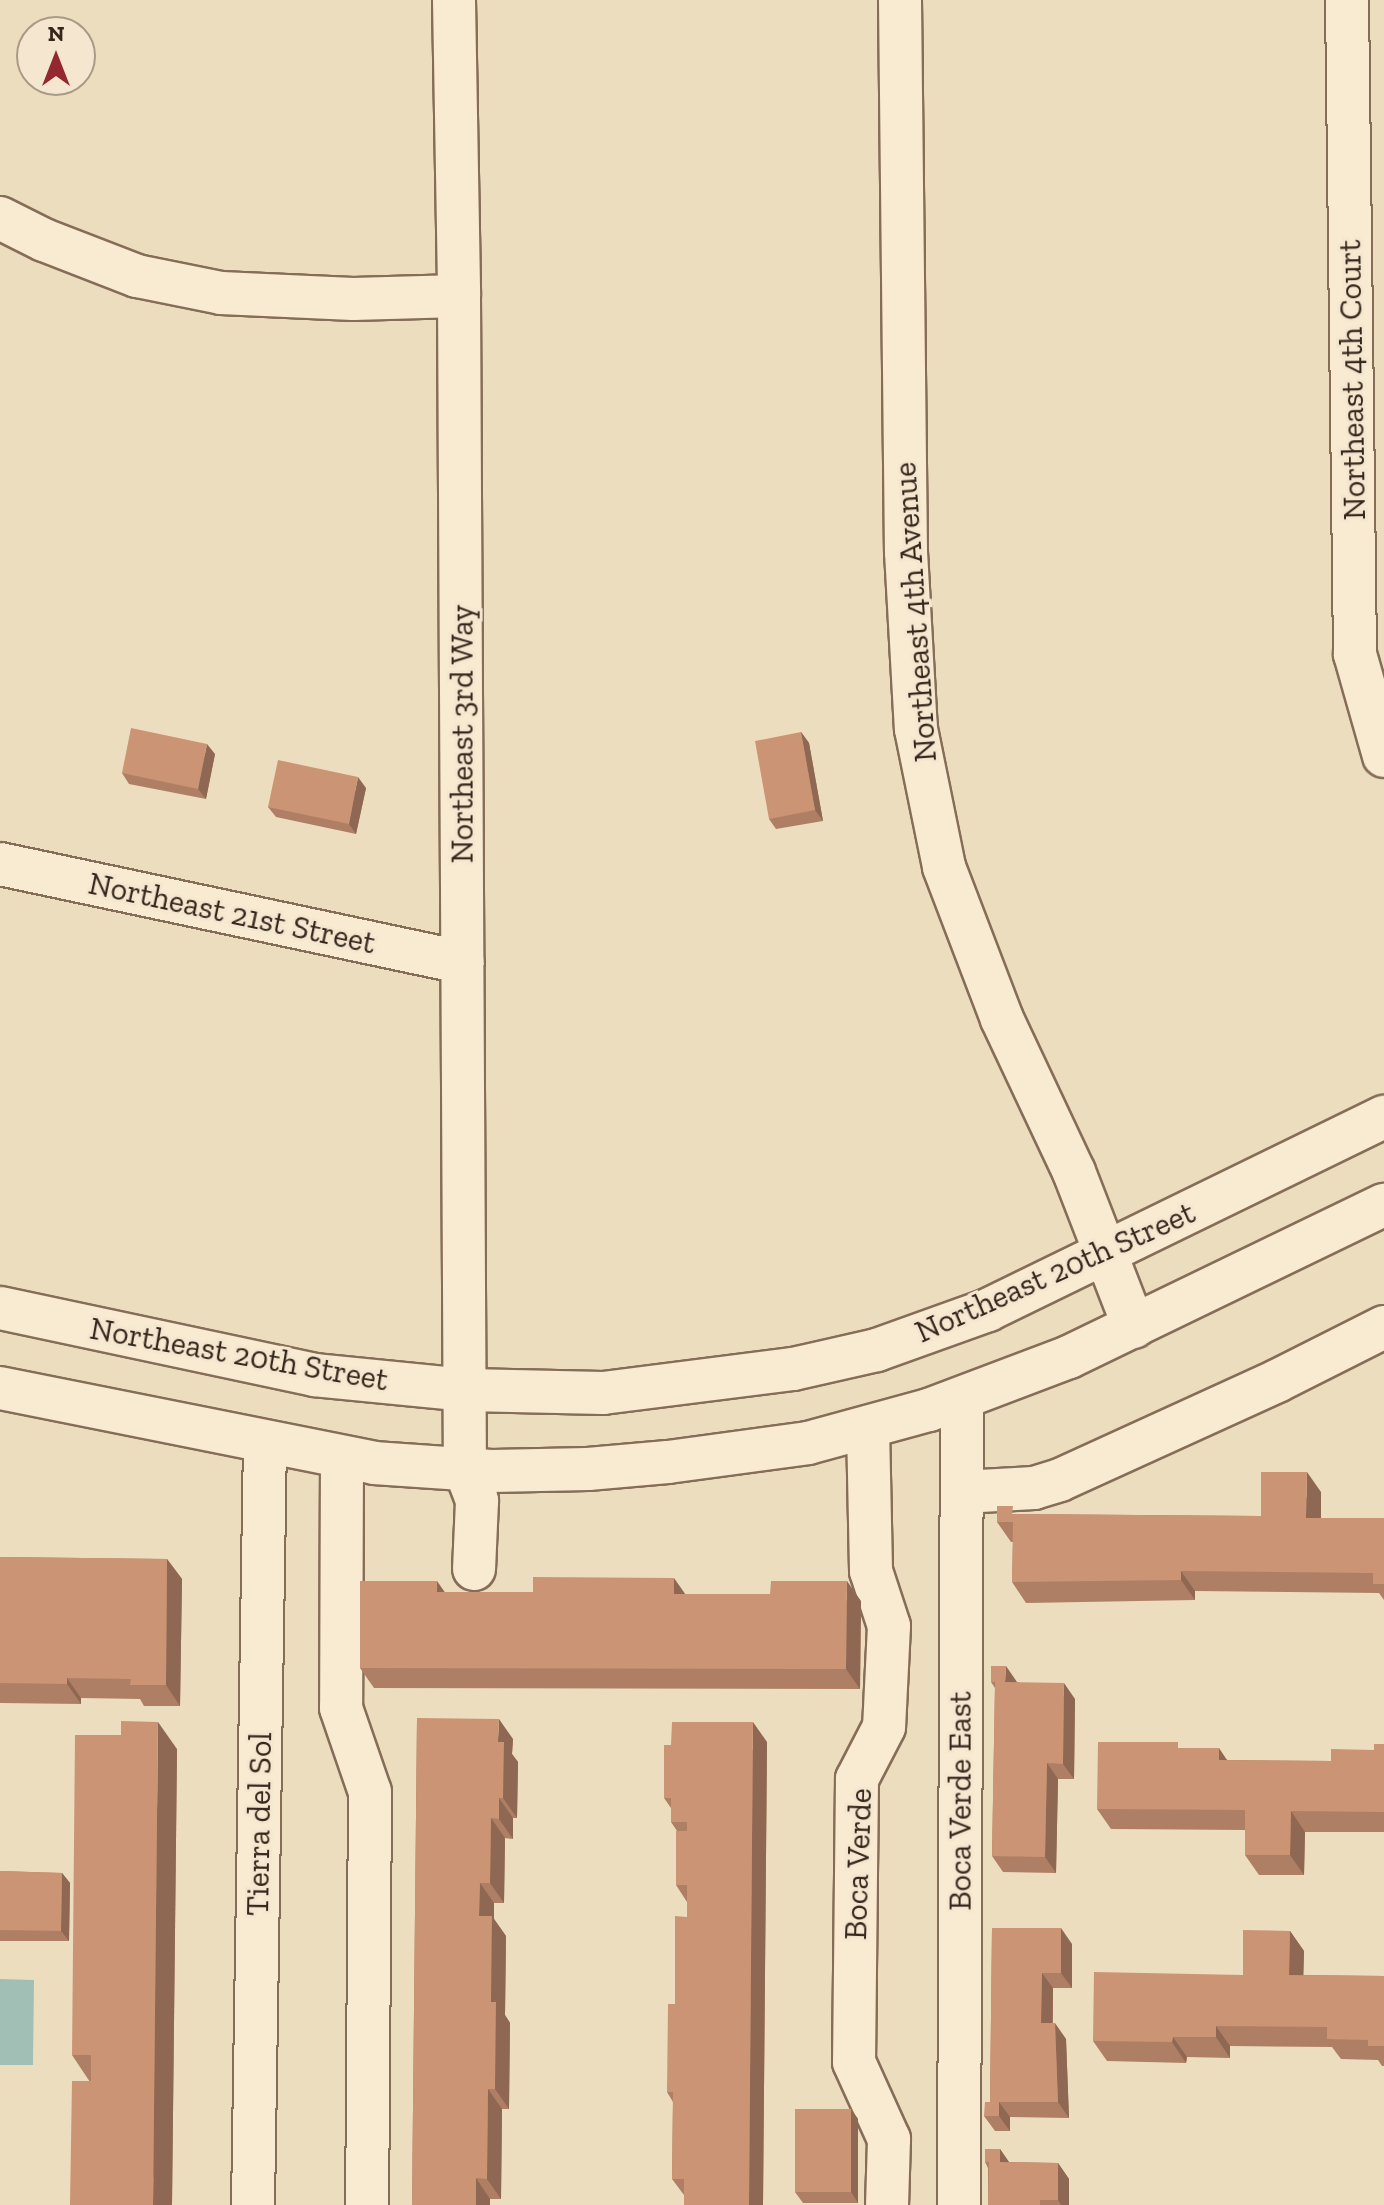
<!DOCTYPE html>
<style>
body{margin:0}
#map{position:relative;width:1384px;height:2205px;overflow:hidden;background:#edddbf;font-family:"Zilla Slab",serif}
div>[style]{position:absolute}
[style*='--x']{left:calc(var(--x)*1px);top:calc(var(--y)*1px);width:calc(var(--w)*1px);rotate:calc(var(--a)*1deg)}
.water>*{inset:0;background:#a2bfb5}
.roads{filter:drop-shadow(2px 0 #866d58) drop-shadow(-2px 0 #866d58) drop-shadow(0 2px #866d58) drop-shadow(0 -2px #866d58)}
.minor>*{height:42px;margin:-21px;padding:0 21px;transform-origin:21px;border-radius:21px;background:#f8ebd2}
.wall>*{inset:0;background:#af7f65}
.shaded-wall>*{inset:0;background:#8e6852}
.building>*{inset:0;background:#cb9475}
span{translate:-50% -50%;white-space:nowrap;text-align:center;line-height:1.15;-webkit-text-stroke:6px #f5e7cf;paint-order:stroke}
.street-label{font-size:32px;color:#35271c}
.north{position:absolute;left:16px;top:16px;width:80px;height:80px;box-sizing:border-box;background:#f5e7cf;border:2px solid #a89a87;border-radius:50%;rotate:0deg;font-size:22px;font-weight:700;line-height:32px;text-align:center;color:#35271c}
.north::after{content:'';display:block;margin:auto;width:28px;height:36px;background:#942830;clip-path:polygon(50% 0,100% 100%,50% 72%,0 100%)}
</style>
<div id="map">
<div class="water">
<i style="clip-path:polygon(0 1979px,34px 1980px,33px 2065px,0 2065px)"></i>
</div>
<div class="roads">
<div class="minor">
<i style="--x:454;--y:0;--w:296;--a:89"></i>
<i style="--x:459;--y:296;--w:1173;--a:89.71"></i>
<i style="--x:465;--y:1469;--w:34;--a:69"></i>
<i style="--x:477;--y:1501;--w:68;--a:92.5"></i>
<i style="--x:900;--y:0;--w:552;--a:89.38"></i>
<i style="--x:906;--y:552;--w:177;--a:86.8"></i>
<i style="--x:916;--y:729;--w:141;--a:78.5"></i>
<i style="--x:944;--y:867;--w:163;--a:69.1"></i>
<i style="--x:1002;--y:1019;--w:169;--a:64.8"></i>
<i style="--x:1074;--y:1172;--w:166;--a:68.8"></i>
<i style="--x:1347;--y:0;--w:654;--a:89.3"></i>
<i style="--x:1355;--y:654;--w:106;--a:74.1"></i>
<i style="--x:0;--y:218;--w:49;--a:26.6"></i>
<i style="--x:44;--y:240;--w:100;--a:21.2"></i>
<i style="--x:137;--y:276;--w:86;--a:11.4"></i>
<i style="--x:221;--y:293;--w:132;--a:2.6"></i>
<i style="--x:353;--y:299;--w:106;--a:-1.6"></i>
<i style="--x:0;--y:864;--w:473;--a:12"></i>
<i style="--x:0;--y:1308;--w:321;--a:12"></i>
<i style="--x:314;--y:1375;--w:154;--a:5.6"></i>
<i style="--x:467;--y:1390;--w:136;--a:1.3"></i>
<i style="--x:603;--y:1393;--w:192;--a:-7.2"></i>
<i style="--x:793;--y:1369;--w:86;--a:-12.7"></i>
<i style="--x:877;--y:1350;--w:118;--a:-19.8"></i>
<i style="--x:988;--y:1310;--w:441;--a:-26"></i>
<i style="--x:0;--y:1388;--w:381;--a:11.3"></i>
<i style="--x:374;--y:1463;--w:118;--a:3.9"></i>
<i style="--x:492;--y:1471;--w:96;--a:-1.2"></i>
<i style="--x:588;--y:1469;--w:80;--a:-5"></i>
<i style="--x:668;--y:1462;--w:141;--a:-7.7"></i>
<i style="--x:808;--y:1443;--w:125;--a:-15.3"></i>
<i style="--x:929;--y:1410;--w:150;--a:-20.7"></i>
<i style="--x:1069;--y:1357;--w:350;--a:-25.8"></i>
<i style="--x:868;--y:1427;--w:144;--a:88.8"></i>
<i style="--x:871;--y:1571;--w:58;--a:71.9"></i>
<i style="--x:889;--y:1626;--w:101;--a:92.8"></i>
<i style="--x:884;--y:1727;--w:59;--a:117.4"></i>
<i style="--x:857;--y:1779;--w:283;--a:90.6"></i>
<i style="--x:854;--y:2062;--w:85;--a:65.6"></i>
<i style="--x:889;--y:2139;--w:66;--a:91.7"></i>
<i style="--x:342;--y:1457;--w:251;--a:90.2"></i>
<i style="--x:341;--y:1708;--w:89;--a:71"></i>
<i style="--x:370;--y:1792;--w:413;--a:90.4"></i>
<i style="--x:962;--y:1492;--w:72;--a:-3.2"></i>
<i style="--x:1034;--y:1488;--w:27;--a:-17"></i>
<i style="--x:1060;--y:1480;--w:239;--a:-24.5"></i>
<i style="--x:1277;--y:1381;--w:120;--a:-26.8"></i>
<i style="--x:253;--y:2205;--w:763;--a:-89.1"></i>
<i style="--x:959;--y:2205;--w:807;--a:-89.79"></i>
</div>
</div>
<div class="wall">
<i style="clip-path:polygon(801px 732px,809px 743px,823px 821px,776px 829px,769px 819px)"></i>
<i style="clip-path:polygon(215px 754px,206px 799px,129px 784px,122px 773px)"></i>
<i style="clip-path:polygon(366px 788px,356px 834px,276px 817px,268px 807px)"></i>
<i style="clip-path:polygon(1321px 1492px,1321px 1518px,1384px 1518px,1384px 1600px,1379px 1593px,1195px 1591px,1195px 1600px,1026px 1603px,1012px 1582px,1013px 1542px,1011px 1542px,997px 1522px,1019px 1514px,1261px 1516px)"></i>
<i style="clip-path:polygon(0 1557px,167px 1559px,182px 1579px,180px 1706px,144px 1706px,140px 1699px,81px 1698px,81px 1704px,0 1703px)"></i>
<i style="clip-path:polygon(446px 1592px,685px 1594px,861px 1601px,860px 1689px,374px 1688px,360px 1668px)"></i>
<i style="clip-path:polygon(991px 1682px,1017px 1682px,1075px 1699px,1074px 1779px,1058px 1779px,1056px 1873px,1003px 1872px,992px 1856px,995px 1688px)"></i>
<i style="clip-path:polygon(417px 1718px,513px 1739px,512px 1754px,518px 1762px,517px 1818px,513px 1818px,513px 1839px,505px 1838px,504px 1903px,494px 1903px,494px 1919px,506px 1936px,505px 2015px,510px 2023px,509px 2109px,502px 2109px,501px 2199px,490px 2199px,490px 2205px,412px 2205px)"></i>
<i style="clip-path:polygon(767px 1742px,763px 2205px,684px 2205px,684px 2195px,672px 2179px,673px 2102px,667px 2092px,675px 2004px,687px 1917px,687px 1902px,676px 1885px,677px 1831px,671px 1822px,671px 1808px,664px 1798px)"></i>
<i style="clip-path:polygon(1384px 1744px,1384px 1832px,1305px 1832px,1304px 1875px,1259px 1875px,1245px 1855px,1245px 1830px,1111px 1829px,1097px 1809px,1182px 1748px,1228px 1760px,1331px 1761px,1374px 1750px)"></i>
<i style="clip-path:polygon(177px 1749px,172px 2205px,72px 2055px)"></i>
<i style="clip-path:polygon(0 1871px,62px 1873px,70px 1883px,69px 1941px,0 1941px)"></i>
<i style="clip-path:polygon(992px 1928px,1072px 1944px,1072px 1988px,1053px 1988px,1053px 2023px,1066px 2039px,1069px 2118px,1010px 2117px,1010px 2131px,995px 2131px,984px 2116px,990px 2102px)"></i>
<i style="clip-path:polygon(1290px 1931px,1304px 1951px,1303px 1975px,1384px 1976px,1384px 2066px,1382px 2066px,1378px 2060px,1341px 2059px,1332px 2047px,1230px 2046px,1230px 2058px,1187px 2057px,1186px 2063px,1107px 2061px,1093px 2041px,1243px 1975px)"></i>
<i style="clip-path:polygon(851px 2109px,858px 2119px,858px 2203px,803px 2203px,795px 2192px)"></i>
<i style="clip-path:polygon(1000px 2149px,1009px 2162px,1058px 2163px,1069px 2179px,1069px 2205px,988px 2205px,988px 2168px,985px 2162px)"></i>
</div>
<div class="shaded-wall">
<i style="clip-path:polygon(801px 732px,809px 743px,823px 821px,815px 810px)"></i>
<i style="clip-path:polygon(207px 744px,215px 754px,206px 799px,198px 789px)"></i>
<i style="clip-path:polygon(358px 777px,366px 788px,356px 834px,349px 824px)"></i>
<i style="clip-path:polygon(1307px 1472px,1321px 1492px,1321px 1538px,1306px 1518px)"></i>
<i style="clip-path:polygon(167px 1559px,182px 1579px,180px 1706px,166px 1685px)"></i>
<i style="clip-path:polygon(1181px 1571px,1195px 1591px,1195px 1600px,1181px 1580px)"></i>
<i style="clip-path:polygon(674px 1578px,688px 1598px,674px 1594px)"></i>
<i style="clip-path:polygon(437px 1581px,451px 1601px,437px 1592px)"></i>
<i style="clip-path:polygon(847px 1581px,861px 1601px,860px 1689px,846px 1669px)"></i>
<i style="clip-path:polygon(1006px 1666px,1017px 1682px,1005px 1682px)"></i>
<i style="clip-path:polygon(67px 1678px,81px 1698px,81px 1704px,67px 1684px)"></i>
<i style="clip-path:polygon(1064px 1683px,1075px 1699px,1074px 1779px,1063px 1764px)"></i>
<i style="clip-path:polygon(499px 1719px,513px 1739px,512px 1754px,518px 1762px,517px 1818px,503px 1798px,498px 1742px)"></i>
<i style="clip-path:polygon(158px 1722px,177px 1749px,172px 2205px,153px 2205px)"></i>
<i style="clip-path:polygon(753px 1722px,767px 1742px,763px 2205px,749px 2205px)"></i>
<i style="clip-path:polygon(1219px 1748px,1233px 1769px,1219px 1760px)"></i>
<i style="clip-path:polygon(1047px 1763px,1058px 1779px,1056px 1873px,1045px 1857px)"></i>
<i style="clip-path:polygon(499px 1798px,513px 1818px,513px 1839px,499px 1819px)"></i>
<i style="clip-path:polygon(1291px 1811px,1305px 1832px,1304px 1875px,1290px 1855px)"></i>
<i style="clip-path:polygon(491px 1818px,505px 1838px,504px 1903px,490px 1883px)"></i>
<i style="clip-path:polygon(62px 1873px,70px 1883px,69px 1941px,61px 1931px)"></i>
<i style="clip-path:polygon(480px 1883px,494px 1903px,494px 1919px,506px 1936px,505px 2015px,510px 2023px,509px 2109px,495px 2089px,491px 2002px,479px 1916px)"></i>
<i style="clip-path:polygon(1061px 1928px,1072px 1944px,1072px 1988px,1061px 1973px)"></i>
<i style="clip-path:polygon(1290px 1931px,1304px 1951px,1303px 1995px,1289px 1975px)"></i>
<i style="clip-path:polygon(1042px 1973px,1053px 1988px,1052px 2039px,1041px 2023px)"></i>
<i style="clip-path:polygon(1055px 2023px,1066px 2039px,1069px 2118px,1058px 2102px)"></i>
<i style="clip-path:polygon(1216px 2026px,1230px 2046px,1230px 2058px,1216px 2037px)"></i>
<i style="clip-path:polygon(1173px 2037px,1187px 2057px,1186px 2063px,1172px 2042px)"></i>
<i style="clip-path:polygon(488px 2089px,502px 2109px,501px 2199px,487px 2179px)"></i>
<i style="clip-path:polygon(999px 2102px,1010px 2117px,1010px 2131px,999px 2116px)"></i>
<i style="clip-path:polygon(851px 2109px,858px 2119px,858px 2203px,851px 2192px)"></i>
<i style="clip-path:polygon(1000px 2149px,1011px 2165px,1000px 2162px)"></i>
<i style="clip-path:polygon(1058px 2163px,1069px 2179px,1069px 2205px,1061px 2205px,1058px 2200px)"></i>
<i style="clip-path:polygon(476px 2178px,490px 2199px,490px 2205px,476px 2205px)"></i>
</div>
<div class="building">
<i style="clip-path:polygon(131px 728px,207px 744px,198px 789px,122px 773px)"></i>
<i style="clip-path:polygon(801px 732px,815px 810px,769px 819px,755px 741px)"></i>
<i style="clip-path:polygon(278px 760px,358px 777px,349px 824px,268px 807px)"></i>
<i style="clip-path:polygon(1261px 1472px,1307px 1472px,1306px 1518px,1384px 1518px,1384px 1584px,1373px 1584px,1373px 1573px,1181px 1571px,1181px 1580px,1012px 1582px,1013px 1522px,997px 1522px,997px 1506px,1013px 1506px,1012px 1514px,1261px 1516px)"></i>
<i style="clip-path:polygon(0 1557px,167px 1559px,166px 1685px,130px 1685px,131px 1679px,67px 1678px,67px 1684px,0 1683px)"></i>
<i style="clip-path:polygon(533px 1577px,674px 1578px,674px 1594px,770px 1594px,771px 1581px,847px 1581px,846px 1669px,360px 1668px,360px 1581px,437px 1581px,437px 1592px,533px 1592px)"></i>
<i style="clip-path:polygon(991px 1666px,1006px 1666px,1005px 1682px,1064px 1683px,1063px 1764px,1047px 1763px,1045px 1857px,992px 1856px,995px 1682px,991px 1682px)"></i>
<i style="clip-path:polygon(417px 1718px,499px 1719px,498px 1742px,504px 1742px,503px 1798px,499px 1798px,499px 1819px,491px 1818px,490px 1883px,480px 1883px,479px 1916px,492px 1916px,491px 2002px,496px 2002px,495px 2089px,488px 2089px,487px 2179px,476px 2178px,476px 2205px,412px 2205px)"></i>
<i style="clip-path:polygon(121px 1721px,158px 1722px,153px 2205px,70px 2205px,72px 2081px,91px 2081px,91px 2055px,72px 2055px,75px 1735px,121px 1735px)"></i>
<i style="clip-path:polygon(672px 1722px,753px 1722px,749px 2205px,684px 2205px,684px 2179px,672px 2179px,673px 2092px,667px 2092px,668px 2004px,675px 2004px,675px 1916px,687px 1917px,687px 1885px,676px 1885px,676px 1831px,687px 1831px,687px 1822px,671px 1822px,671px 1798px,664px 1798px,664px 1745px,671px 1745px)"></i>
<i style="clip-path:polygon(1098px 1742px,1178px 1742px,1178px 1748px,1219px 1748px,1219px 1760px,1331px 1761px,1331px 1749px,1374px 1750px,1374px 1744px,1384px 1744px,1384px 1812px,1291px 1811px,1290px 1855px,1245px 1855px,1245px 1810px,1097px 1809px)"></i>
<i style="clip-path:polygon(0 1871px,62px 1873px,61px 1931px,0 1930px)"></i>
<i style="clip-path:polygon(992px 1928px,1061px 1928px,1061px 1973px,1042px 1973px,1041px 2023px,1055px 2023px,1058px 2102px,999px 2102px,999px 2116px,984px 2116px,985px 2102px,990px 2102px)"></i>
<i style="clip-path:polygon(1243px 1930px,1290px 1931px,1289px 1975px,1384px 1976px,1384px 2046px,1368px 2046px,1368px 2040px,1327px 2039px,1327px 2027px,1216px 2026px,1216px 2037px,1173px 2037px,1172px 2042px,1093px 2041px,1094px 1972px,1243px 1975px)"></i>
<i style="clip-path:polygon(795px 2109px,851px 2109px,851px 2192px,795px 2192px)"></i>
<i style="clip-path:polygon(985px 2149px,1000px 2149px,1000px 2162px,1058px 2163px,1058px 2200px,1040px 2200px,1040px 2205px,988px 2205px,989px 2162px,985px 2162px)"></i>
</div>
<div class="street-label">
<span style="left:1352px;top:380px;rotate:-91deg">Northeast 4th Court</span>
<span style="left:915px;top:612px;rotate:-94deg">Northeast 4th Avenue</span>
<span style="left:462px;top:734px;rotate:-90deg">Northeast 3rd Way</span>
<span style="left:232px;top:913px;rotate:12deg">Northeast 21st Street</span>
<span style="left:1055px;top:1272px;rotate:-24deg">Northeast 20th Street</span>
<span style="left:239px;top:1354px;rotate:10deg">Northeast 20th Street</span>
<span style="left:960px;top:1801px;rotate:-90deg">Boca Verde East</span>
<span style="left:259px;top:1824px;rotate:-89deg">Tierra del Sol</span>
<span style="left:858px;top:1864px;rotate:-88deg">Boca Verde</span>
</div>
<div class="north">N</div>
</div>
